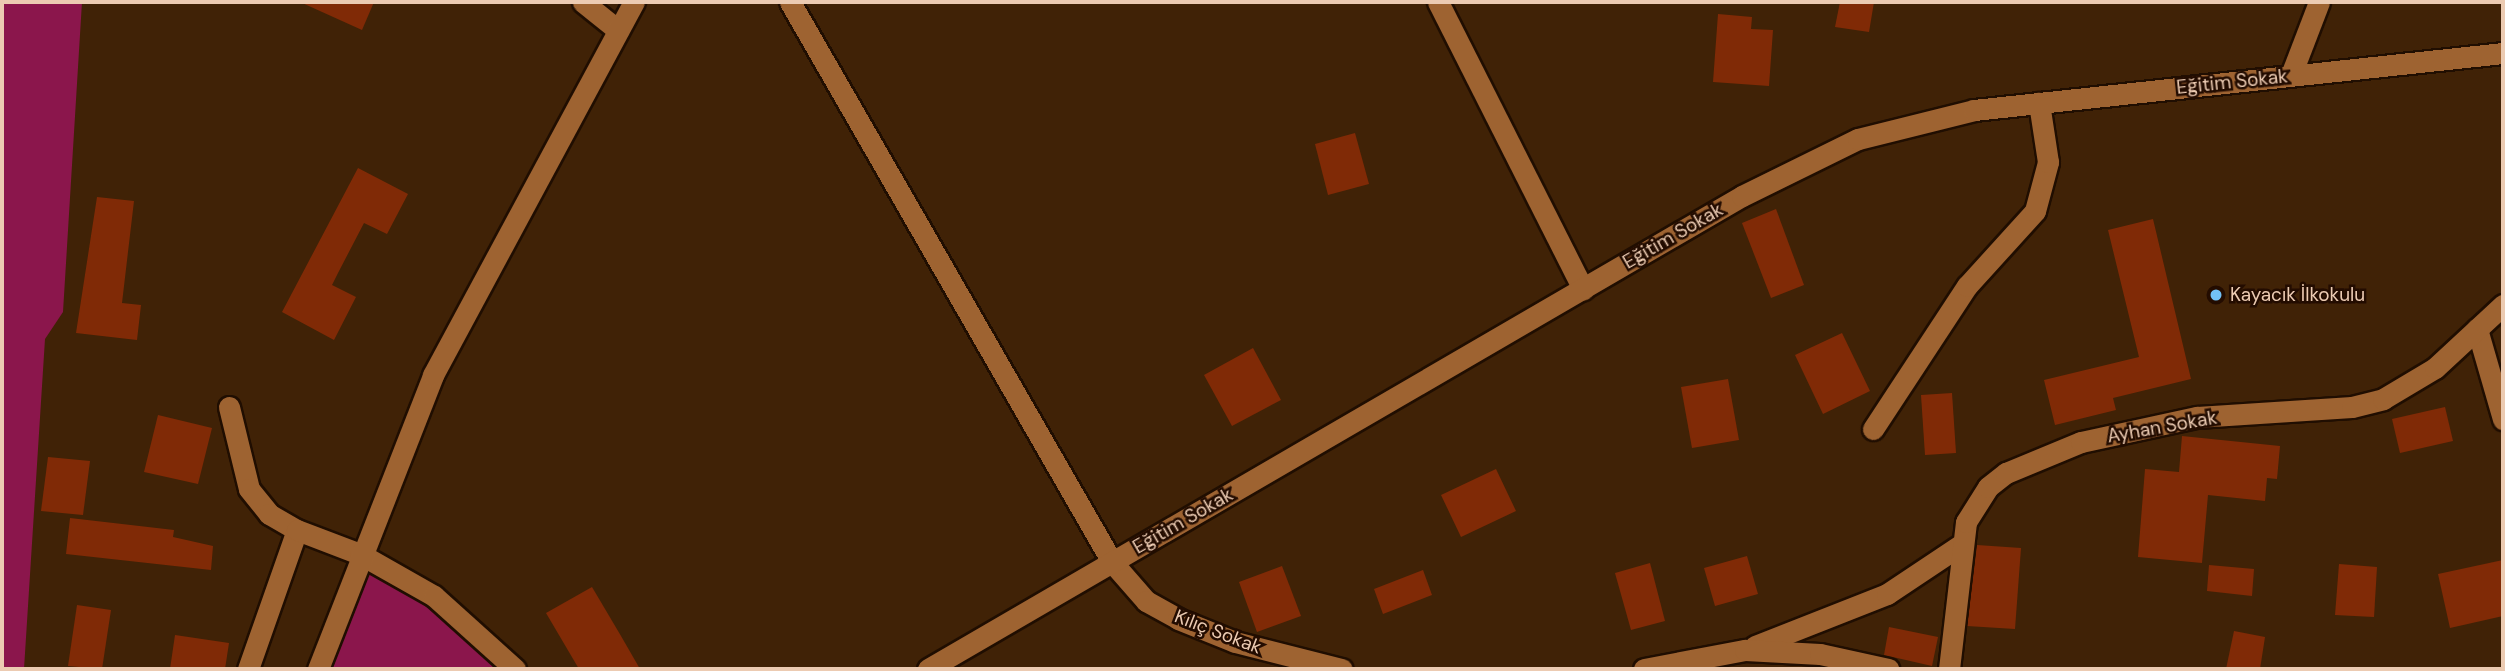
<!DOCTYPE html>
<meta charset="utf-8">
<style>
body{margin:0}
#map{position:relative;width:2505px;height:671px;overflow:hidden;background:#402206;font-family:"DM Sans",sans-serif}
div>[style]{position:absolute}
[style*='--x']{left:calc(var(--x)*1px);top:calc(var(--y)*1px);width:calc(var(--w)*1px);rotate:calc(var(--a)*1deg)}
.green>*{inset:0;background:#8b164c}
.building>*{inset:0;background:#802a06}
.roads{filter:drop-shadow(2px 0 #200e01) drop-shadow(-2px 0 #200e01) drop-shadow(0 2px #200e01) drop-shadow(0 -2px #200e01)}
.minor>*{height:21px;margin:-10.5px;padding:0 10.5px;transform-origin:10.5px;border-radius:10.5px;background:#9e6331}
.dots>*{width:19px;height:19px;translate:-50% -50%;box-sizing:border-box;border:4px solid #230c00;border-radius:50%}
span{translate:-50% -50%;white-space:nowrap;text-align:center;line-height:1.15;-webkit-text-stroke:5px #230c00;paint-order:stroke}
.street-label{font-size:19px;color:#eccbb2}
.poi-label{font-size:19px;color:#eccbb2}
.left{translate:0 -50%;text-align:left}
.frame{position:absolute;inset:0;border:4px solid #eccbb2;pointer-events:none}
</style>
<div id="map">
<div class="green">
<i style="clip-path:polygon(2px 2px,82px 2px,63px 312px,45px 339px,24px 669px,2px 669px)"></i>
<i style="clip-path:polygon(360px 554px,434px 596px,515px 669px,318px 669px)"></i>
</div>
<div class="building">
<i style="clip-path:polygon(300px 2px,374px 2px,362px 30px)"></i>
<i style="clip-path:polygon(1840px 2px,1874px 2px,1869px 32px,1835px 27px)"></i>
<i style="clip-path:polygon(1718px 14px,1752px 17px,1751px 29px,1773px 30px,1769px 86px,1713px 82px)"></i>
<i style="clip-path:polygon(1355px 133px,1369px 184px,1328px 195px,1315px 144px)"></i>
<i style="clip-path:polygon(358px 168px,408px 194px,387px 234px,364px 223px,338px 273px,332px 285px,356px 297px,334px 340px,282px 312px)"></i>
<i style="clip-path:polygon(97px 197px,134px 201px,122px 303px,141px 305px,137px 340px,76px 333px)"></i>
<i style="clip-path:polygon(1776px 209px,1804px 285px,1771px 298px,1742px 223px)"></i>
<i style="clip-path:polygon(2153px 219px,2191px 379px,2113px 398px,2116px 410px,2055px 425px,2044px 380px,2139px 357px,2108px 230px)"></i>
<i style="clip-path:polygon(1842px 333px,1870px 391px,1823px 414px,1795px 355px)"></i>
<i style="clip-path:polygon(1253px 348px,1281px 400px,1232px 426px,1204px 375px)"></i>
<i style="clip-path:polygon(1728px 379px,1739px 440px,1692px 448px,1681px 387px)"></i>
<i style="clip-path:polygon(1952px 393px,1956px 453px,1925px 455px,1921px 395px)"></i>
<i style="clip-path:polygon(2445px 407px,2453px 441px,2400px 453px,2392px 419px)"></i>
<i style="clip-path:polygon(158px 415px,212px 428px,198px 484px,144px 472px)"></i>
<i style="clip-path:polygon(2182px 436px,2280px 446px,2277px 479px,2267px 478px,2265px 501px,2208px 495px,2202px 563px,2138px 557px,2145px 469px,2179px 472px)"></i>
<i style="clip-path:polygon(48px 457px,90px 461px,83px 515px,41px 511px)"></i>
<i style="clip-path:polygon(1496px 469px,1516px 511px,1461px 537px,1441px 495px)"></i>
<i style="clip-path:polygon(70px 518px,174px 530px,173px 537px,213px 546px,211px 570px,66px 554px)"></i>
<i style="clip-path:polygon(1977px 545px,2021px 548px,2015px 629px,1967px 626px)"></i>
<i style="clip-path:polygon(1747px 556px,1758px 594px,1715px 606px,1704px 568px)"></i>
<i style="clip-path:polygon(2503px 560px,2503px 616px,2450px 628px,2438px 574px)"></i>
<i style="clip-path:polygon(1650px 563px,1665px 621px,1631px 630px,1615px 573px)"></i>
<i style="clip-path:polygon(2339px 564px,2377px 567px,2374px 617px,2335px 615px)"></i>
<i style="clip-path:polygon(2209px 565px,2254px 569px,2252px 596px,2207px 591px)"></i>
<i style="clip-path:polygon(1282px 566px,1301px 616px,1257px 632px,1239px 582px)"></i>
<i style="clip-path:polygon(1423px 570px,1432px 595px,1383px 614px,1374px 589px)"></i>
<i style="clip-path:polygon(592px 587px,621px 636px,640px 669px,579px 669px,546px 613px)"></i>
<i style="clip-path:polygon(77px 605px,111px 610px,102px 669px,68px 666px)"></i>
<i style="clip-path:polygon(1889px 627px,1938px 637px,1932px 666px,1884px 655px)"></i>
<i style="clip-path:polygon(2234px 631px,2265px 637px,2260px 669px,2226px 669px)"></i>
<i style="clip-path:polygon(175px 635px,229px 643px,225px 669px,170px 669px)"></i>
</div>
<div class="roads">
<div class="minor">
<i style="--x:583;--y:2;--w:45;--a:38.7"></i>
<i style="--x:790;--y:2;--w:646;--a:60.1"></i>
<i style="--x:1112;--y:562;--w:52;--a:48.9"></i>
<i style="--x:1146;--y:601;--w:37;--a:29"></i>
<i style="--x:1178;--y:619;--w:61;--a:22"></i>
<i style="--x:1235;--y:642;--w:110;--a:14.2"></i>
<i style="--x:1438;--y:2;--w:322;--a:63.2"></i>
<i style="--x:2291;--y:75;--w:78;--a:-69"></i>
<i style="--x:2477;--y:329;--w:94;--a:73.9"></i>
<i style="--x:229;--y:407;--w:84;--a:76.3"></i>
<i style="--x:249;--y:489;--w:32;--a:51"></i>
<i style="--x:269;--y:514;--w:32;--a:30"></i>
<i style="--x:1873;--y:429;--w:171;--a:-56.7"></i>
<i style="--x:1967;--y:286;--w:101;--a:-47.8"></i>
<i style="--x:2035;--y:211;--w:51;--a:-75.1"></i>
<i style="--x:2048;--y:162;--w:60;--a:-98.7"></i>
<i style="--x:1755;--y:646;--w:142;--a:-21.5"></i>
<i style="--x:1887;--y:594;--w:87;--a:-33.7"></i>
<i style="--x:248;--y:669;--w:147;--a:-70.6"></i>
<i style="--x:297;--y:530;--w:67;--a:20.9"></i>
<i style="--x:360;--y:554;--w:85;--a:29.6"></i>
<i style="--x:434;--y:596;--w:109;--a:42"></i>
<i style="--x:318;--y:669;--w:316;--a:-68.6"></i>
<i style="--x:433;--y:375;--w:424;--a:-61.7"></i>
<i style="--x:928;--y:669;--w:941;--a:-30.16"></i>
<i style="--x:1742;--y:196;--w:129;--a:-26.2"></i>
<i style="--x:1858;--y:139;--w:120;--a:-14"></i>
<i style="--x:1974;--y:110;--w:532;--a:-6.15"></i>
<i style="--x:1644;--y:669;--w:103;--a:-10.7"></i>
<i style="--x:1745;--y:650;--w:75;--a:3.1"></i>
<i style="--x:1820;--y:654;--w:70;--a:12.4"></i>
<i style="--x:1949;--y:669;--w:148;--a:-83.4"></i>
<i style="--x:1966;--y:522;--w:41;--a:-57.8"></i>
<i style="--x:1988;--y:487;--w:23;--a:-38"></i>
<i style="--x:2006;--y:473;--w:81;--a:-22.5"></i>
<i style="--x:2081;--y:442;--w:119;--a:-12.2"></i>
<i style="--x:2197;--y:417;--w:155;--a:-3.7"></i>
<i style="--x:2352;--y:407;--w:32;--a:-14"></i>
<i style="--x:2383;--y:399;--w:61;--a:-30.8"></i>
<i style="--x:2435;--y:368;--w:93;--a:-42.8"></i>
</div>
</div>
<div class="dots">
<i style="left:2216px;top:295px;background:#72c1f5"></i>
</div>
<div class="street-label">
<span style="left:2232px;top:82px;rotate:-6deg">Eğitim Sokak</span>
<span style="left:1673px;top:236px;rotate:-30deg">Eğitim Sokak</span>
<span style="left:2162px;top:427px;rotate:-10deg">Ayhan Sokak</span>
<span style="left:1183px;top:521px;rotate:-30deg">Eğitim Sokak</span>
<span style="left:1218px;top:632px;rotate:21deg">Kılıç Sokak</span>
</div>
<div class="poi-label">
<span class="left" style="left:2230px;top:295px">Kayacık İlkokulu</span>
</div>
<div class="frame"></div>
</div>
